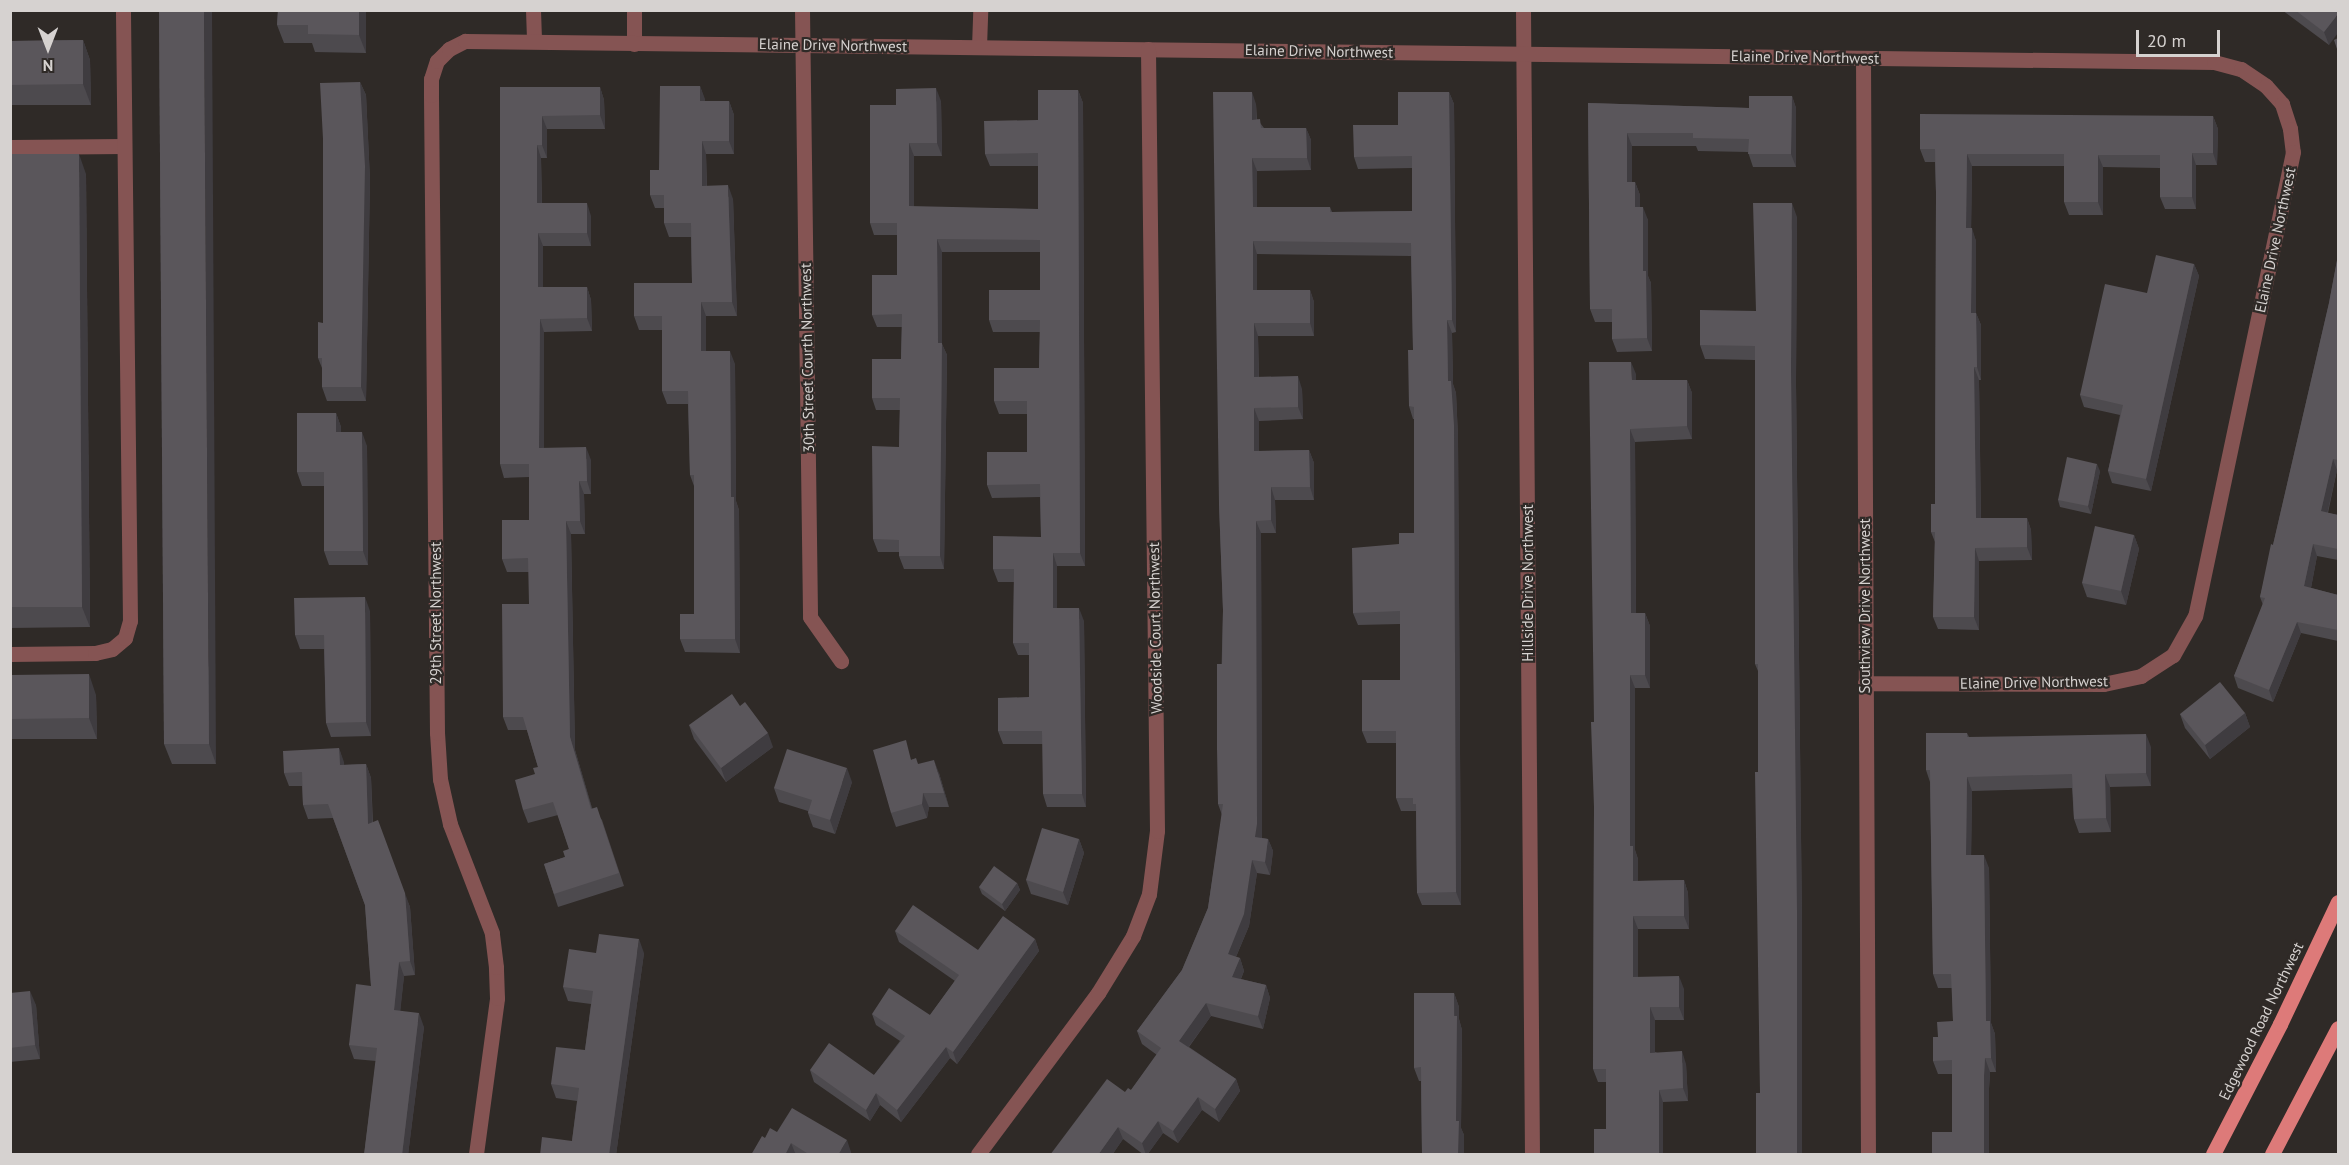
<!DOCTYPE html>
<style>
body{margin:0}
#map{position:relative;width:2349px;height:1165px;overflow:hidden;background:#2f2a27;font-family:"PT Sans",sans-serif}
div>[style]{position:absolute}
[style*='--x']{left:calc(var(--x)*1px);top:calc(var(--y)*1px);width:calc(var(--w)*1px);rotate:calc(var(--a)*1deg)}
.lane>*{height:15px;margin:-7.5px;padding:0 7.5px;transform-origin:7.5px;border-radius:7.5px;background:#855453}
.street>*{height:15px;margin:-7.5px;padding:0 7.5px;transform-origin:7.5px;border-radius:7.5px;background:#855453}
.primary>*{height:15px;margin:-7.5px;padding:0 7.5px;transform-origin:7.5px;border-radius:7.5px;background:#dd7a79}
.wall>*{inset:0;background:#4d4a4e}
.shaded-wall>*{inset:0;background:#3f3c40}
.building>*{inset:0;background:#5a565b}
span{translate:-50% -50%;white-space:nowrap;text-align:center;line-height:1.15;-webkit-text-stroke:4.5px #2f2a27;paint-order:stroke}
.street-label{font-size:15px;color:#d6d2d0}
.frame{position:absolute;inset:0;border:12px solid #d6d2d0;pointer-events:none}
.north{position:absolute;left:18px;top:18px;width:60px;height:60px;-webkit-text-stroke:4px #2f2a27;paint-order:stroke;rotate:180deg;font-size:16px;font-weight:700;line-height:24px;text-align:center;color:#d6d2d0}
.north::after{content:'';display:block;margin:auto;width:21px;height:27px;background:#d6d2d0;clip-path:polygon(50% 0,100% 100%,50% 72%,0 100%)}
.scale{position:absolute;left:2136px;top:30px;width:84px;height:27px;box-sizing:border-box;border:3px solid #d6d2d0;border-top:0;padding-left:8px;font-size:18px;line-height:21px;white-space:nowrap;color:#d6d2d0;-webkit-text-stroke:4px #2f2a27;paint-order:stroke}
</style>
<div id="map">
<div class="lane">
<i style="--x:533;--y:10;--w:31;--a:88"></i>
<i style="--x:634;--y:10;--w:34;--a:90"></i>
<i style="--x:979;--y:47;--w:37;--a:-88"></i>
</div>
<div class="street">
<i style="--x:802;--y:10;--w:607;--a:89.24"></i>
<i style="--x:810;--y:617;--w:54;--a:54.8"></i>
<i style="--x:1523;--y:10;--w:1144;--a:89.55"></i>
<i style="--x:1863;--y:58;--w:1096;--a:89.74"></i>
<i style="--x:10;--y:147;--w:114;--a:-0.5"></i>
<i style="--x:10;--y:654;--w:85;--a:-0.7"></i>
<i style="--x:95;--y:653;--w:17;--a:-13"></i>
<i style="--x:112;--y:649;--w:17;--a:-40"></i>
<i style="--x:125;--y:638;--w:18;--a:-74"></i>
<i style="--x:130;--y:621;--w:611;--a:-90.66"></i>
<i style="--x:476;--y:1154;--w:157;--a:-82.3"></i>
<i style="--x:497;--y:998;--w:31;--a:-92"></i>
<i style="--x:496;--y:967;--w:34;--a:-97"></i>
<i style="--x:492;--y:933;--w:117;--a:-111.1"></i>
<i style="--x:450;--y:824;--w:46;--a:-102.5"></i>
<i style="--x:440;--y:779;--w:46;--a:-93.7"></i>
<i style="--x:437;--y:733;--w:638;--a:-90.54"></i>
<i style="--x:431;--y:95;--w:16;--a:-90"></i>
<i style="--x:431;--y:79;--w:19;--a:-72"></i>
<i style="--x:437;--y:61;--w:17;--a:-45"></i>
<i style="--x:449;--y:49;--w:18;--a:-27"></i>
<i style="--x:465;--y:41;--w:1749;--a:0.69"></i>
<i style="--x:2214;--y:62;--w:28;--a:15"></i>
<i style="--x:2241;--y:69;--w:30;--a:34"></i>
<i style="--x:2266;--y:86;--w:24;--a:48"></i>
<i style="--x:2282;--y:104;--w:26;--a:72"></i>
<i style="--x:2290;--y:129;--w:23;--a:83"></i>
<i style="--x:2293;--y:152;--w:474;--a:101.9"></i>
<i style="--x:2195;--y:616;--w:45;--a:119.4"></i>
<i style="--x:2173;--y:655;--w:38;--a:147"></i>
<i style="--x:2141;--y:676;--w:39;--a:168"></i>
<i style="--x:2103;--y:684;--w:238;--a:-179.8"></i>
<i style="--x:978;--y:1154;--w:201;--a:-53.3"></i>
<i style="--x:1098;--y:993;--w:67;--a:-58.4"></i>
<i style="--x:1133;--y:936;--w:45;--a:-69.1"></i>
<i style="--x:1149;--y:894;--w:64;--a:-82.8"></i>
<i style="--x:1157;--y:831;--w:782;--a:-90.66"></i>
</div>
<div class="primary">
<i style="--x:2213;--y:1154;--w:146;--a:-62.7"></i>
<i style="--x:2280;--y:1024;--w:135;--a:-64.6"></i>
<i style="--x:2272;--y:1154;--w:142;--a:-62.4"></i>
</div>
<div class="wall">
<i style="clip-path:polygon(159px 10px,216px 764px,172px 764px,164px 744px)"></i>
<i style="clip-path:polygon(278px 10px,366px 10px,366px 53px,315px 52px,312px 43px,284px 43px,277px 25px)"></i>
<i style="clip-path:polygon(2282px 10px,2338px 10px,2329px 45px)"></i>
<i style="clip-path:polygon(83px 40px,90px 60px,91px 105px,10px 105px,10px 41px)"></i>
<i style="clip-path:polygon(360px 82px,366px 95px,370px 180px,366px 401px,327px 401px,322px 387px,322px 368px,318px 358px)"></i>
<i style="clip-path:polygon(700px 86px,705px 101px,729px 101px,734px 115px,734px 154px,706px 154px,707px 186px,733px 199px,737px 316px,706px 316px,706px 351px,735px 364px,736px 501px,739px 510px,740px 653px,685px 652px,680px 639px,694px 614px,694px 486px,690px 475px,688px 404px,667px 404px,662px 391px,662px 330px,639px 330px,634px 316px,692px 283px,691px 237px,669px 237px,664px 223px,664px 208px,655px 208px,650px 195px,659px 170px)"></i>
<i style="clip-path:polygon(500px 87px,600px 87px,604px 100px,605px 129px,547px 129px,547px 158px,541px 158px,542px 203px,591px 216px,591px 246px,543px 246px,543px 287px,587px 287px,591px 300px,592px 331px,544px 332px,544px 448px,591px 460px,591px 494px,584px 494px,585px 534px,571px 534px,575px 750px,592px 808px,602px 820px,624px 886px,558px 907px,544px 864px,565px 857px,569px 849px,558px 815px,528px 823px,523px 810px,538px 767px,527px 730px,508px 730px,503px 717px,529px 604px,529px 572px,507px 572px,502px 559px,529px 520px,529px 477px,504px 478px,500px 464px)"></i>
<i style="clip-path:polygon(1078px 90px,1083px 103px,1085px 566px,1057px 566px,1057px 608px,1084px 621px,1086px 807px,1047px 807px,1043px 794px,1043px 744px,1003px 744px,998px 731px,1029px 697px,1029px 655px,1018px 655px,1013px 643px,1014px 582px,998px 582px,993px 569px,1041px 537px,1040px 497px,992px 498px,987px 485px,1027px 452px,1027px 414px,999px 414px,994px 401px,1039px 368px,1040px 332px,993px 332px,989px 320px,1040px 290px,1040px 252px,942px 252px,942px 344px,947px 355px,944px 569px,904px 569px,899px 556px,899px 552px,878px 552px,873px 539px,899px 447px,900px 410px,876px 410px,872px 398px,901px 359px,902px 327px,877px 327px,872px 315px,897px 275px,897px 235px,874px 235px,870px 223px,896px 105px,941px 101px,942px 156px,914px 156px,914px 207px,1038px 209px,1038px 166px,990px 166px,985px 154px,1038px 120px)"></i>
<i style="clip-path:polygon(1449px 92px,1454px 104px,1456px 332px,1452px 333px,1453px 384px,1456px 393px,1458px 437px,1461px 905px,1422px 905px,1417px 893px,1416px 812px,1416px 811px,1401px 811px,1396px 798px,1396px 743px,1367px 743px,1362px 731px,1400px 680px,1400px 624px,1358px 625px,1353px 613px,1399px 544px,1414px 533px,1414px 419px,1413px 419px,1409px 406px,1413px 350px,1411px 256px,1257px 254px,1257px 290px,1310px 290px,1314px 302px,1314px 336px,1258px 336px,1259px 377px,1302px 389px,1303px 419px,1259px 421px,1259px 451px,1309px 450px,1314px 463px,1314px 500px,1275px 500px,1276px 533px,1261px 533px,1262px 838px,1268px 839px,1273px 851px,1270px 875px,1257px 873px,1249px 926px,1236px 957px,1240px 958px,1244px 971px,1241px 979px,1266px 985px,1270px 998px,1263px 1029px,1211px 1016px,1189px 1047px,1236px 1079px,1240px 1091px,1219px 1122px,1202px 1110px,1178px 1143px,1163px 1133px,1147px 1155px,1144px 1155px,1123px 1139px,1112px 1155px,1050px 1155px,1125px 1092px,1131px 1090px,1157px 1055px,1142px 1044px,1137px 1031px,1182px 970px,1208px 908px,1222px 815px,1218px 804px,1223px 610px,1219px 504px,1256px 104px,1257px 119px,1264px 128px,1306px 128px,1311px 140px,1311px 170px,1257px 171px,1257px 207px,1330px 207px,1332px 212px,1412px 211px,1412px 168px,1358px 169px,1354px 157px,1398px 125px)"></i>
<i style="clip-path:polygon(1792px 96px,1796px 108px,1796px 167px,1753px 167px,1748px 152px,1698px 151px,1696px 146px,1632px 146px,1632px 182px,1635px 182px,1640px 195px,1640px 207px,1648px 220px,1648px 276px,1651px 283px,1652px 351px,1617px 352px,1612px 339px,1612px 322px,1595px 322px,1590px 309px,1588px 103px,1749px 108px)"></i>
<i style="clip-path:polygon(2213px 116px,2218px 129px,2217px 165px,2196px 165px,2196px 209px,2165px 209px,2160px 197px,2160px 168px,2103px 167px,2103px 215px,2069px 215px,2064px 202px,2064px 166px,1972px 166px,1971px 228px,1976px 241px,1976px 313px,1981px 325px,1981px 380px,1979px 380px,1981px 518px,2027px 518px,2031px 530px,2032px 560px,1979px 561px,1979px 630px,1938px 629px,1933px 617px,1935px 542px,1931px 532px,1935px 504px,1936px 193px,1935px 162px,1925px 162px,1920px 149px)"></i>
<i style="clip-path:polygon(10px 154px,86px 174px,90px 627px,10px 628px)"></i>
<i style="clip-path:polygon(1797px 217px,1796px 383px,1802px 926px,1802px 1155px,1760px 1093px,1758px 671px,1755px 664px,1755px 360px,1705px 359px,1700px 345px,1756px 311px)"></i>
<i style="clip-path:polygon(2338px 255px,2338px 471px,2337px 470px,2328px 513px,2338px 515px,2338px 560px,2317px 556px,2311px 588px,2338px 595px,2338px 641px,2301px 633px,2273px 702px,2238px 688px,2234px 676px,2263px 605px,2260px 597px,2273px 545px,2329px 303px)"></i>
<i style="clip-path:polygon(2194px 264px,2199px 276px,2151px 491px,2112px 483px,2108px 471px,2120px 415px,2084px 407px,2080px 395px,2147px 293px)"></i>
<i style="clip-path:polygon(1636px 374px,1636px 380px,1687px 380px,1692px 393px,1692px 439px,1635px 442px,1636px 613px,1645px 613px,1650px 626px,1650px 688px,1635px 688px,1635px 850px,1638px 859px,1638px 881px,1684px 880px,1688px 893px,1689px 929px,1638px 929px,1638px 977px,1684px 989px,1684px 1020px,1655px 1020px,1655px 1052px,1686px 1064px,1688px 1101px,1663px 1102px,1663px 1155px,1606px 1129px,1606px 1082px,1598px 1082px,1593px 1069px,1594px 807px,1594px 722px)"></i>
<i style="clip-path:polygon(336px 413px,341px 427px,341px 432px,367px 446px,368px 565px,329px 565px,324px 551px,324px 486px,302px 486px,297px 472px)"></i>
<i style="clip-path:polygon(2100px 471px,2091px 514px,2060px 507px,2058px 500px)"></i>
<i style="clip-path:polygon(2134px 535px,2139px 549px,2126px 605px,2087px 597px,2082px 583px)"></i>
<i style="clip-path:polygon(370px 611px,371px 736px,331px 737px,326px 723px,324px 649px,300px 649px,295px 635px)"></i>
<i style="clip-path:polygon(10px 675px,96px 695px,97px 739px,10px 739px)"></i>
<i style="clip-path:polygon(2245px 713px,2250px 727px,2210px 759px,2185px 728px,2180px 714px)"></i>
<i style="clip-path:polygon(689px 725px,773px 747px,726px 782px,694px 739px)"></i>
<i style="clip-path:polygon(1967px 733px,1969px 737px,2151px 747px,2151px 786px,2110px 787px,2111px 832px,2079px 833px,2074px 819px,2072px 788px,1972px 791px,1971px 855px,1989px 868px,1991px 1023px,1995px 1034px,1996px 1072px,1990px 1072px,1989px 1089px,1952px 1132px,1952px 1074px,1938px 1074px,1933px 1061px,1938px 1037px,1953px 1021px,1952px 988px,1938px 988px,1933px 974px,1930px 782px,1926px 770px)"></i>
<i style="clip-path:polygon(339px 748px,344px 765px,366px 764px,371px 778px,373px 822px,410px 907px,415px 975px,404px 976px,400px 1011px,424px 1027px,408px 1155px,364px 1155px,376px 1061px,354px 1059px,349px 1045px,371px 986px,365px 905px,333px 818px,308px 819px,303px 805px,302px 786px,289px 786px,284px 773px)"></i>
<i style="clip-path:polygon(912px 759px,918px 764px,939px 773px,949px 807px,929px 807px,927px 818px,896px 827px,891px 813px)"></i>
<i style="clip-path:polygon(852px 782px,835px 834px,813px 827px,808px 813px,808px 811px,779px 802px,774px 788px)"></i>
<i style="clip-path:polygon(1079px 839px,1084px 853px,1068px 905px,1031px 894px,1026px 880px)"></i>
<i style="clip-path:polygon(1017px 883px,1020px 890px,1005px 911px,982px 894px,979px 887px)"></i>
<i style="clip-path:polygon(895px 931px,978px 950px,1035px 939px,1039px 951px,957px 1064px,950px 1058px,901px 1122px,880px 1105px,870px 1121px,814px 1082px,810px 1070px,874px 1075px,900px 1041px,876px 1025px,872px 1014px,930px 1015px,955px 981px,899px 942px)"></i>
<i style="clip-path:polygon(596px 953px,644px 953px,616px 1155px,540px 1155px,572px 1141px,577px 1101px,556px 1098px,551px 1084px,585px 1050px,591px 1004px,568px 1001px,563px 987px)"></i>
<i style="clip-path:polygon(10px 993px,36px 1005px,40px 1059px,10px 1062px)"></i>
<i style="clip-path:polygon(1454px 993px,1459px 1007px,1459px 1019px,1462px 1030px,1461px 1128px,1464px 1135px,1464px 1155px,1422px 1155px,1421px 1081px,1419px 1081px,1414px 1068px)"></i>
<i style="clip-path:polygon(777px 1132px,851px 1152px,850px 1155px,751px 1155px,765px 1138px)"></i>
</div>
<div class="shaded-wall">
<i style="clip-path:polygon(204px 10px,212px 10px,216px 764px,209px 744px)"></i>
<i style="clip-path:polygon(359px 10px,366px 10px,366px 53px,359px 35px)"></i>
<i style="clip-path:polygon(2338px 14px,2338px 33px,2329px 45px,2324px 32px)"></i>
<i style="clip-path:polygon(83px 40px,90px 60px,91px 105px,83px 84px)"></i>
<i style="clip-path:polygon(360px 82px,366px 95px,370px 180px,366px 401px,361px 387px)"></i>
<i style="clip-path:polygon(700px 86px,705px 99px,705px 115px,700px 101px)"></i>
<i style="clip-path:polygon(600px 87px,604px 100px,605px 129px,600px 115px)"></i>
<i style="clip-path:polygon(936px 88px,941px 101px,942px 156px,937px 143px)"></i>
<i style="clip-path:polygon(1078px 90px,1083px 103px,1085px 566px,1080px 553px)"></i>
<i style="clip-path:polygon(1252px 92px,1256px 104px,1257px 132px,1252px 120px)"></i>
<i style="clip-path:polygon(1449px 92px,1454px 104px,1456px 332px,1452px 320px)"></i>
<i style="clip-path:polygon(1792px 96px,1796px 108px,1796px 167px,1791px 154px)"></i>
<i style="clip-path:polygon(729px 101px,734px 115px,734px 154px,729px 141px)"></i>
<i style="clip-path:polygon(542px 116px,547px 129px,547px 158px,542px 145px)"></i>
<i style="clip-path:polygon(2213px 116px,2218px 129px,2217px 165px,2213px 153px)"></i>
<i style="clip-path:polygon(1306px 128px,1311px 140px,1311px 170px,1307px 158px)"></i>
<i style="clip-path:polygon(1627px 133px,1632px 146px,1632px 195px,1627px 182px)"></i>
<i style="clip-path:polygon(702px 141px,706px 154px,707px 199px,702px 186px)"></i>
<i style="clip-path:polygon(909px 143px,914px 156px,914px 219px,909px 206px)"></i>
<i style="clip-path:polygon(537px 145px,541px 158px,542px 216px,537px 203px)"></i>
<i style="clip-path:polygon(2192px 153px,2196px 165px,2196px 209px,2192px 197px)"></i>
<i style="clip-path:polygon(79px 154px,86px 174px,90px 627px,82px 607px)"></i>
<i style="clip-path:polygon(1967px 154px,1972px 166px,1971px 241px,1966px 228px)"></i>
<i style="clip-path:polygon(2098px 155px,2103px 167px,2103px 215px,2098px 202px)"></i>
<i style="clip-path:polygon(1252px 158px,1257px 171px,1257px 220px,1253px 207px)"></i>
<i style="clip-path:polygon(1635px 182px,1640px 195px,1640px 220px,1635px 207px)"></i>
<i style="clip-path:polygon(728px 185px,733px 199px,737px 316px,732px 302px)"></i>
<i style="clip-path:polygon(587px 203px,591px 216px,591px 246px,587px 233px)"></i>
<i style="clip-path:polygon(1792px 203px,1797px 217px,1796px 383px,1802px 926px,1802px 1155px,1797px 1155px,1791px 370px)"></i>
<i style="clip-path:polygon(1643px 207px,1648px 220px,1648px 276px,1651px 283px,1652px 351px,1647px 338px,1643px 271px)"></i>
<i style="clip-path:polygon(1972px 228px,1976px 241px,1976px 326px,1971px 313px)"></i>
<i style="clip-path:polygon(538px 233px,543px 246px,543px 301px,538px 287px)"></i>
<i style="clip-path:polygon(937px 239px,942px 252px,942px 344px,947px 355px,944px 569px,940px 556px)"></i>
<i style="clip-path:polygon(1253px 241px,1257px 254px,1257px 302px,1253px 290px)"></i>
<i style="clip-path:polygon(2194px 264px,2199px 276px,2151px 491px,2146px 479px)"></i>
<i style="clip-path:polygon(587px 287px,591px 300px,592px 331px,587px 318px)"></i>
<i style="clip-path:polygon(1310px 290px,1314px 302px,1314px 336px,1310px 323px)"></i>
<i style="clip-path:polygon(701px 302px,706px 316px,706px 364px,701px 351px)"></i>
<i style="clip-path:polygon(1976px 313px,1981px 325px,1981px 380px,1977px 367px)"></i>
<i style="clip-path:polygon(540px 319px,544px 332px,544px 461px,539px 448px)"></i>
<i style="clip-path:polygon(1447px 320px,1452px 333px,1453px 384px,1456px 393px,1458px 437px,1461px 905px,1456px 892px)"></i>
<i style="clip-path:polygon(1254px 323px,1258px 336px,1259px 390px,1254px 377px)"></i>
<i style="clip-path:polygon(730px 351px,735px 364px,736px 501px,739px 510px,740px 653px,735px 639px,731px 497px)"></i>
<i style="clip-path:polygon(1631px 362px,1636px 374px,1636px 393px,1632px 380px)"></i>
<i style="clip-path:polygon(1974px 367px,1979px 380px,1981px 530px,1976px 518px)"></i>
<i style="clip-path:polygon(1298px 376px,1302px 389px,1303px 419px,1298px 407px)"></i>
<i style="clip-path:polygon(1687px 380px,1692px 393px,1692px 439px,1687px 426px)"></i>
<i style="clip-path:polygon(1254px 408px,1259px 421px,1259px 463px,1254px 451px)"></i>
<i style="clip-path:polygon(336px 413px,341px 427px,341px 446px,336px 432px)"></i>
<i style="clip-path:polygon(1630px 429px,1635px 442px,1636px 626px,1631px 613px)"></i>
<i style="clip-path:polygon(362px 432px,367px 446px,368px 565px,363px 551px)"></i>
<i style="clip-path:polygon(586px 447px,591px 460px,591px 494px,587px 481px)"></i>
<i style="clip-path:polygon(1309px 450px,1314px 463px,1314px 500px,1310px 487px)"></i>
<i style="clip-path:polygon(2333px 459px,2337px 470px,2325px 523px,2321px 511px)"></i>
<i style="clip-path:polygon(2097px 464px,2100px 471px,2091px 514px,2088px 506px)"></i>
<i style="clip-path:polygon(579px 481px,584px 494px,585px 534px,580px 521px)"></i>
<i style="clip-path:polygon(1271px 487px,1275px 500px,1276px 533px,1271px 520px)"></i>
<i style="clip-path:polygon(2027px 518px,2031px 530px,2032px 560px,2027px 547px)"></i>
<i style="clip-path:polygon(566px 521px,571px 534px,575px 750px,596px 822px,570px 737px)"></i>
<i style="clip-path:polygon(1256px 521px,1261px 533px,1262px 836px,1259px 849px,1255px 837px)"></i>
<i style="clip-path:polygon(2134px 535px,2139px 549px,2126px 605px,2121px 591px)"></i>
<i style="clip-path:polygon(2313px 544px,2317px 556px,2309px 598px,2304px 586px)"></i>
<i style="clip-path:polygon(1975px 548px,1979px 561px,1979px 630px,1974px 617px)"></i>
<i style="clip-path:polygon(1053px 553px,1057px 566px,1057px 621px,1053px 608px)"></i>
<i style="clip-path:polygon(365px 597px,370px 611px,371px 736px,366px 722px)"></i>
<i style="clip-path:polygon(1079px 608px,1084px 621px,1086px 807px,1082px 794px)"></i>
<i style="clip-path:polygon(1645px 613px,1650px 626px,1650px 688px,1645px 675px)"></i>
<i style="clip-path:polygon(2297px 622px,2301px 633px,2273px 702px,2269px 690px)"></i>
<i style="clip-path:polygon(89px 674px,96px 695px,97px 739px,89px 718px)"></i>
<i style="clip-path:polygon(1630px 675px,1635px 688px,1635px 850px,1638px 859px,1638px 894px,1633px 881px,1630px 846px)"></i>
<i style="clip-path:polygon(2245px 713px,2250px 727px,2210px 759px,2205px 745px)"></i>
<i style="clip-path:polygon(768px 733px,773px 747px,726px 782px,721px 768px)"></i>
<i style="clip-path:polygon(2146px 734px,2151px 747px,2151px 786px,2146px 773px)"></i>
<i style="clip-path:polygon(339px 748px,344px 762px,345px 779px,340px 765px)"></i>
<i style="clip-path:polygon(934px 760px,939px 773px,949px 807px,944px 793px)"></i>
<i style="clip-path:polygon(366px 764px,371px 778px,373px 838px,368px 824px)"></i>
<i style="clip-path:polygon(847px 768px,852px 782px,835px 834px,830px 820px)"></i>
<i style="clip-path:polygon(2105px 774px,2110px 787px,2111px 832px,2106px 818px)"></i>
<i style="clip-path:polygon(1967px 777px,1972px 791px,1971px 868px,1966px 855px)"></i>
<i style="clip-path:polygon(923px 793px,929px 807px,927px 818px,922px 804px)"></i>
<i style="clip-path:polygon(1079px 839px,1084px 853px,1068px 905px,1063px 892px)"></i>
<i style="clip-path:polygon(1268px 839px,1273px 851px,1270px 875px,1265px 862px)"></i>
<i style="clip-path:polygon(1984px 855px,1989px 868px,1991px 1023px,1995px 1034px,1996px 1072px,1991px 1058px,1986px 1021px)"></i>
<i style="clip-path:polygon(1252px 860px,1257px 873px,1249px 926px,1232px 966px,1228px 954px)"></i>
<i style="clip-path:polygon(1684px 880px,1688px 893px,1689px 929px,1684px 916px)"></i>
<i style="clip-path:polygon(1017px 883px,1020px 890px,1005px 911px,1002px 904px)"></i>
<i style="clip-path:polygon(405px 893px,410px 907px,415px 975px,410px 961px)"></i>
<i style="clip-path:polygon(1633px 916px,1638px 929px,1638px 990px,1633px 977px)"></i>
<i style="clip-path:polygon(639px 939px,644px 953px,616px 1155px,609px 1155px)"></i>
<i style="clip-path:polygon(1035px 939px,1039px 951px,957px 1064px,953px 1052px)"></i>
<i style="clip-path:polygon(1240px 958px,1244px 971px,1236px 990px,1232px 977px)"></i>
<i style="clip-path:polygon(399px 962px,404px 976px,399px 1024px,394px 1010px)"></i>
<i style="clip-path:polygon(1679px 976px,1684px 989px,1684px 1020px,1679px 1007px)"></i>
<i style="clip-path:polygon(1266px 985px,1270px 998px,1263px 1029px,1258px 1016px)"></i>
<i style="clip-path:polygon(30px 991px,36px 1005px,40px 1059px,35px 1045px)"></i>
<i style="clip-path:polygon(1454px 993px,1459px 1007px,1459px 1019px,1462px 1030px,1461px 1128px,1464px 1135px,1464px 1155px,1458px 1155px,1456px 1121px)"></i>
<i style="clip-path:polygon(1206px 1003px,1211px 1016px,1184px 1053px,1179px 1041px)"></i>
<i style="clip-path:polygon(1650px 1007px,1655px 1020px,1655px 1065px,1650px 1053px)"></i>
<i style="clip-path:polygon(419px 1013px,424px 1027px,408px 1155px,402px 1155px)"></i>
<i style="clip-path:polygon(946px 1047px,950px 1058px,901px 1122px,897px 1110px)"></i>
<i style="clip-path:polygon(1682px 1051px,1686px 1064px,1688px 1101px,1683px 1088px)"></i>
<i style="clip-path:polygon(1985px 1058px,1990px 1072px,1989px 1089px,1989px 1155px,1984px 1155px,1984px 1076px)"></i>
<i style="clip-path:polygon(1236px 1079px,1240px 1091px,1219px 1122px,1215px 1109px)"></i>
<i style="clip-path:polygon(1659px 1090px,1663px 1102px,1663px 1155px,1659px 1155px)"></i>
<i style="clip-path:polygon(876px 1093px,880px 1105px,870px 1121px,866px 1110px)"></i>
<i style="clip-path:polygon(1198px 1097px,1202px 1110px,1178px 1143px,1173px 1131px)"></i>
<i style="clip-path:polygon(1158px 1121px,1163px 1133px,1147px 1155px,1146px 1155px,1142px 1143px)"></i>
<i style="clip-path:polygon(1118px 1127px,1123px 1139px,1112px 1155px,1098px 1155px)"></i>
<i style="clip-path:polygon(847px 1140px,851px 1152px,850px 1155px,838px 1155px)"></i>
<i style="clip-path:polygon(791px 1143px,796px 1155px,785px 1155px)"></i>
</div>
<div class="building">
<i style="clip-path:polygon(159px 10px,204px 10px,209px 744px,164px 744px)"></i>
<i style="clip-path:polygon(278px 10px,359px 10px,359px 35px,308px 34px,308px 25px,277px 25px)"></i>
<i style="clip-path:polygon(2295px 10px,2338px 10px,2338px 14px,2324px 32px)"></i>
<i style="clip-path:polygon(2338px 38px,2338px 52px,2334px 40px)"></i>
<i style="clip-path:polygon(83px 40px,83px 84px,10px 85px,10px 41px)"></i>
<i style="clip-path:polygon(360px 82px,365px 166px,361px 387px,322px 387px,322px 358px,318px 358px,318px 322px,323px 323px,323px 139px,320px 83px)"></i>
<i style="clip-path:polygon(660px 86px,700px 86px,700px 101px,729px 101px,729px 141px,702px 141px,702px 186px,728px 185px,732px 302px,701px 302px,701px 351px,730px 351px,731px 497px,734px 497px,735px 639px,680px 639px,680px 614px,694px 614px,694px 475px,690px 475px,688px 391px,662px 391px,662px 316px,634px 316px,634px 283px,692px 283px,691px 223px,664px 223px,664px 195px,650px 195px,650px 170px,659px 170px)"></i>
<i style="clip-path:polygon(500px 87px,600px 87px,600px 115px,542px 116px,542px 145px,537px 145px,537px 203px,587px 203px,587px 233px,538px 233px,538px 287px,587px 287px,587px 318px,540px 319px,539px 448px,586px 447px,587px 481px,579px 481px,580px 521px,566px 521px,570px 737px,591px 809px,597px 807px,619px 873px,554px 894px,544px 864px,565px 857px,563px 851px,569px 849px,553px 802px,523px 810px,515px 780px,535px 774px,533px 768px,538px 767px,523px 717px,503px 717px,502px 604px,529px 604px,528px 558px,502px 559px,502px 520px,529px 520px,529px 464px,500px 464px)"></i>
<i style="clip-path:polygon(936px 88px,937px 143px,909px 143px,909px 206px,1038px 209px,1038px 153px,985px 154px,984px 121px,1038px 120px,1038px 90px,1078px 90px,1080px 553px,1053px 553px,1053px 608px,1079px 608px,1082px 794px,1043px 794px,1042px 731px,998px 731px,998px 698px,1029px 697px,1029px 643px,1013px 643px,1014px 569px,993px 569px,993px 536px,1041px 537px,1040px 484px,987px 485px,987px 452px,1027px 452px,1027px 401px,994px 401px,994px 368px,1039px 368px,1040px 320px,989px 320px,989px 290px,1040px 290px,1040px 240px,937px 239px,938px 343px,942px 343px,940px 556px,899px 556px,899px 540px,873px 539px,872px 446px,899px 447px,900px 398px,872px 398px,872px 359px,901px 359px,902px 314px,872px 315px,872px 275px,897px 275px,897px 223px,870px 223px,870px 105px,896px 105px,896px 89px)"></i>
<i style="clip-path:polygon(1213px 92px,1252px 92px,1252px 120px,1260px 119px,1261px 128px,1306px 128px,1307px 158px,1252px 158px,1253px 207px,1330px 207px,1330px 212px,1412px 211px,1412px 156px,1354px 157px,1353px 125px,1398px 125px,1398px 92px,1449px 92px,1452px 320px,1447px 320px,1448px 381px,1451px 381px,1454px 425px,1456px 892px,1417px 893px,1416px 804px,1413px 804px,1413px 798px,1396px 798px,1396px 731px,1362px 731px,1362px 680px,1400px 680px,1400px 611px,1353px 613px,1352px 548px,1399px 544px,1399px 533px,1414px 533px,1414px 407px,1409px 406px,1408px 350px,1413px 350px,1411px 243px,1253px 241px,1253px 290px,1310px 290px,1310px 323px,1254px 323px,1254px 377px,1298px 376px,1298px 407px,1254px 408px,1254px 451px,1309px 450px,1310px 487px,1271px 487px,1271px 520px,1256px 521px,1257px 824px,1255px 837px,1268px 839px,1265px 862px,1252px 860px,1244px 914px,1228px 954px,1240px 958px,1232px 977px,1266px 985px,1258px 1016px,1206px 1003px,1179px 1041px,1236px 1079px,1215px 1109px,1198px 1097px,1173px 1131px,1158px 1121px,1142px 1143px,1118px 1127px,1098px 1155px,1050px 1155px,1107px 1079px,1125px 1092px,1128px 1088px,1131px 1090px,1161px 1048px,1137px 1031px,1182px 970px,1208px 908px,1223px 804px,1218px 804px,1217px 748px,1217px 664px,1222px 664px,1223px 610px,1219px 504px)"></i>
<i style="clip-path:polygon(1749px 96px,1792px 96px,1791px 154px,1748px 154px,1749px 139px,1693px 138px,1693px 133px,1627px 133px,1627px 182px,1635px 182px,1635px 207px,1643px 207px,1643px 271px,1646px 271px,1647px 338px,1612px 339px,1612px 309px,1590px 309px,1588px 103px,1749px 108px)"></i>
<i style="clip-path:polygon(1920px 114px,2213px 116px,2213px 153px,2192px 153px,2192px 197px,2160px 197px,2160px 155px,2098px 155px,2098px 202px,2064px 202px,2064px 154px,1967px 154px,1966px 228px,1972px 228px,1971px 313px,1976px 313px,1977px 367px,1974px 367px,1976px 518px,2027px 518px,2027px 547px,1975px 548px,1974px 617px,1933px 617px,1935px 532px,1931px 532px,1931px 504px,1935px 504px,1936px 193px,1935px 149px,1920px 149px)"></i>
<i style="clip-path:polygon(10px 154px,79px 154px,82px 607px,10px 607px)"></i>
<i style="clip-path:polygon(1753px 203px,1792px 203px,1791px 370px,1797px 912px,1797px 1155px,1756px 1155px,1756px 1093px,1760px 1093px,1755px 772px,1758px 772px,1758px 664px,1755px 664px,1755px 346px,1700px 345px,1700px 310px,1756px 311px)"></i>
<i style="clip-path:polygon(2156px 255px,2194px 264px,2146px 479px,2108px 471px,2123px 405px,2080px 395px,2105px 284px,2147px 293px)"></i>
<i style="clip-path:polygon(2338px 255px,2338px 460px,2333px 459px,2321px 511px,2338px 515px,2338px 549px,2313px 544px,2304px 586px,2338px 595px,2338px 630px,2297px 622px,2269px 690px,2234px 676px,2265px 598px,2260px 597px,2271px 544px,2273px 545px,2329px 303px)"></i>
<i style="clip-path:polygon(1589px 362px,1631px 362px,1632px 380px,1687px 380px,1687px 426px,1630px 429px,1631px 613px,1645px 613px,1645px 675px,1630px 675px,1630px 846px,1633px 846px,1633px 881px,1684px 880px,1684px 916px,1633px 916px,1633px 977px,1679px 976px,1679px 1007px,1650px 1007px,1650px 1053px,1682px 1051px,1683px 1088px,1659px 1090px,1659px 1155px,1594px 1155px,1594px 1129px,1606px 1129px,1606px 1069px,1593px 1069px,1594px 807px,1591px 722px,1594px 722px)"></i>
<i style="clip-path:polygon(297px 413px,336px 413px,336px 432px,362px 432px,363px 551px,324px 551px,324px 472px,297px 472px)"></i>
<i style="clip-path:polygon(2067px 457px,2097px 464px,2088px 506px,2058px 500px)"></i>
<i style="clip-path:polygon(2095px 526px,2134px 535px,2121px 591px,2082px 583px)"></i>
<i style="clip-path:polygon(365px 597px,366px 722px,326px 723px,324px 635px,295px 635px,294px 598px)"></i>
<i style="clip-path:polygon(89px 674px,89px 718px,10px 719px,10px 675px)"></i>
<i style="clip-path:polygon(2220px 682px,2245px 713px,2205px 745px,2180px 714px)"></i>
<i style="clip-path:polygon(732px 694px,740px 706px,745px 702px,768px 733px,721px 768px,689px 725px)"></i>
<i style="clip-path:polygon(1926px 733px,1967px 733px,1967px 737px,2146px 734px,2146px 773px,2105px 774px,2106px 818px,2074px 819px,2072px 774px,1967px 777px,1966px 855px,1984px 855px,1986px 1021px,1990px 1021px,1991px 1058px,1985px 1058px,1984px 1076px,1984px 1155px,1932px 1155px,1932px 1132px,1952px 1132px,1952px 1060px,1933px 1061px,1933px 1037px,1938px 1037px,1937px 1022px,1953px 1021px,1951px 974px,1933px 974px,1930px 770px,1926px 770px)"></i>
<i style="clip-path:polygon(906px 740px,911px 760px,916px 758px,918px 764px,934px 760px,944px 793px,923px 793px,922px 804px,891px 813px,873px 750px)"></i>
<i style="clip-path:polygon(339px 748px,340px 765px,366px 764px,368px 824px,378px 820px,405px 893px,410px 961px,399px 962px,394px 1010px,419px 1013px,402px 1155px,364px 1155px,377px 1048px,349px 1045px,356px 984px,371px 986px,365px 905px,328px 804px,303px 805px,302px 772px,284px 773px,283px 751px)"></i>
<i style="clip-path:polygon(787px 749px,847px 768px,830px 820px,808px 813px,812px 800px,774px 788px)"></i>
<i style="clip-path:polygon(1042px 828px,1079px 839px,1063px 892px,1026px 880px)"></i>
<i style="clip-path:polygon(994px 866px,1017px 883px,1002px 904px,979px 887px)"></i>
<i style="clip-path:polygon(913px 905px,978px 950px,1003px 916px,1035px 939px,953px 1052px,946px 1047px,897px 1110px,876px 1093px,866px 1110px,810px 1070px,829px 1043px,874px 1075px,905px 1036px,872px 1014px,889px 988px,930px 1015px,959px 975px,895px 931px)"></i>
<i style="clip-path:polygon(599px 934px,639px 939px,609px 1155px,540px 1155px,542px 1137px,572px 1141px,579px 1088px,551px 1084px,556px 1047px,585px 1050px,593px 991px,563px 987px,569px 949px,596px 953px)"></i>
<i style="clip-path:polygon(30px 991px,35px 1045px,10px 1048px,10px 993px)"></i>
<i style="clip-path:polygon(1414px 993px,1454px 993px,1454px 1016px,1457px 1016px,1456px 1121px,1459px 1121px,1458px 1155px,1422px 1155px,1421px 1067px,1414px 1068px)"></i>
<i style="clip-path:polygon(792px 1108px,847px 1140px,838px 1155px,810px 1155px,791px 1143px,785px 1155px,751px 1155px,762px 1136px,765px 1138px,770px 1128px,777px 1132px)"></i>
</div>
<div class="street-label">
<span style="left:833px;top:45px;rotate:1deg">Elaine Drive Northwest</span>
<span style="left:1319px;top:51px;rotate:1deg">Elaine Drive Northwest</span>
<span style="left:1805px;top:57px;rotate:1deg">Elaine Drive Northwest</span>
<span style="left:2275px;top:240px;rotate:-78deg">Elaine Drive Northwest</span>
<span style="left:807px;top:358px;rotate:-91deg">30th Street Courth Northwest</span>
<span style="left:1528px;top:583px;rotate:-90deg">Hillside Drive Northwest</span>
<span style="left:1865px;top:606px;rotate:-90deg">Southview Drive Northwest</span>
<span style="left:436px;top:613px;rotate:-90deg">29th Street Northwest</span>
<span style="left:1155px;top:628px;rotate:-91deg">Woodside Court Northwest</span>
<span style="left:2034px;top:682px;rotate:-1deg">Elaine Drive Northwest</span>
<span style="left:2261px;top:1021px;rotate:-64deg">Edgewood Road Northwest</span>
</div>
<div class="frame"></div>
<div class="north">N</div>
<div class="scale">20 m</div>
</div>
